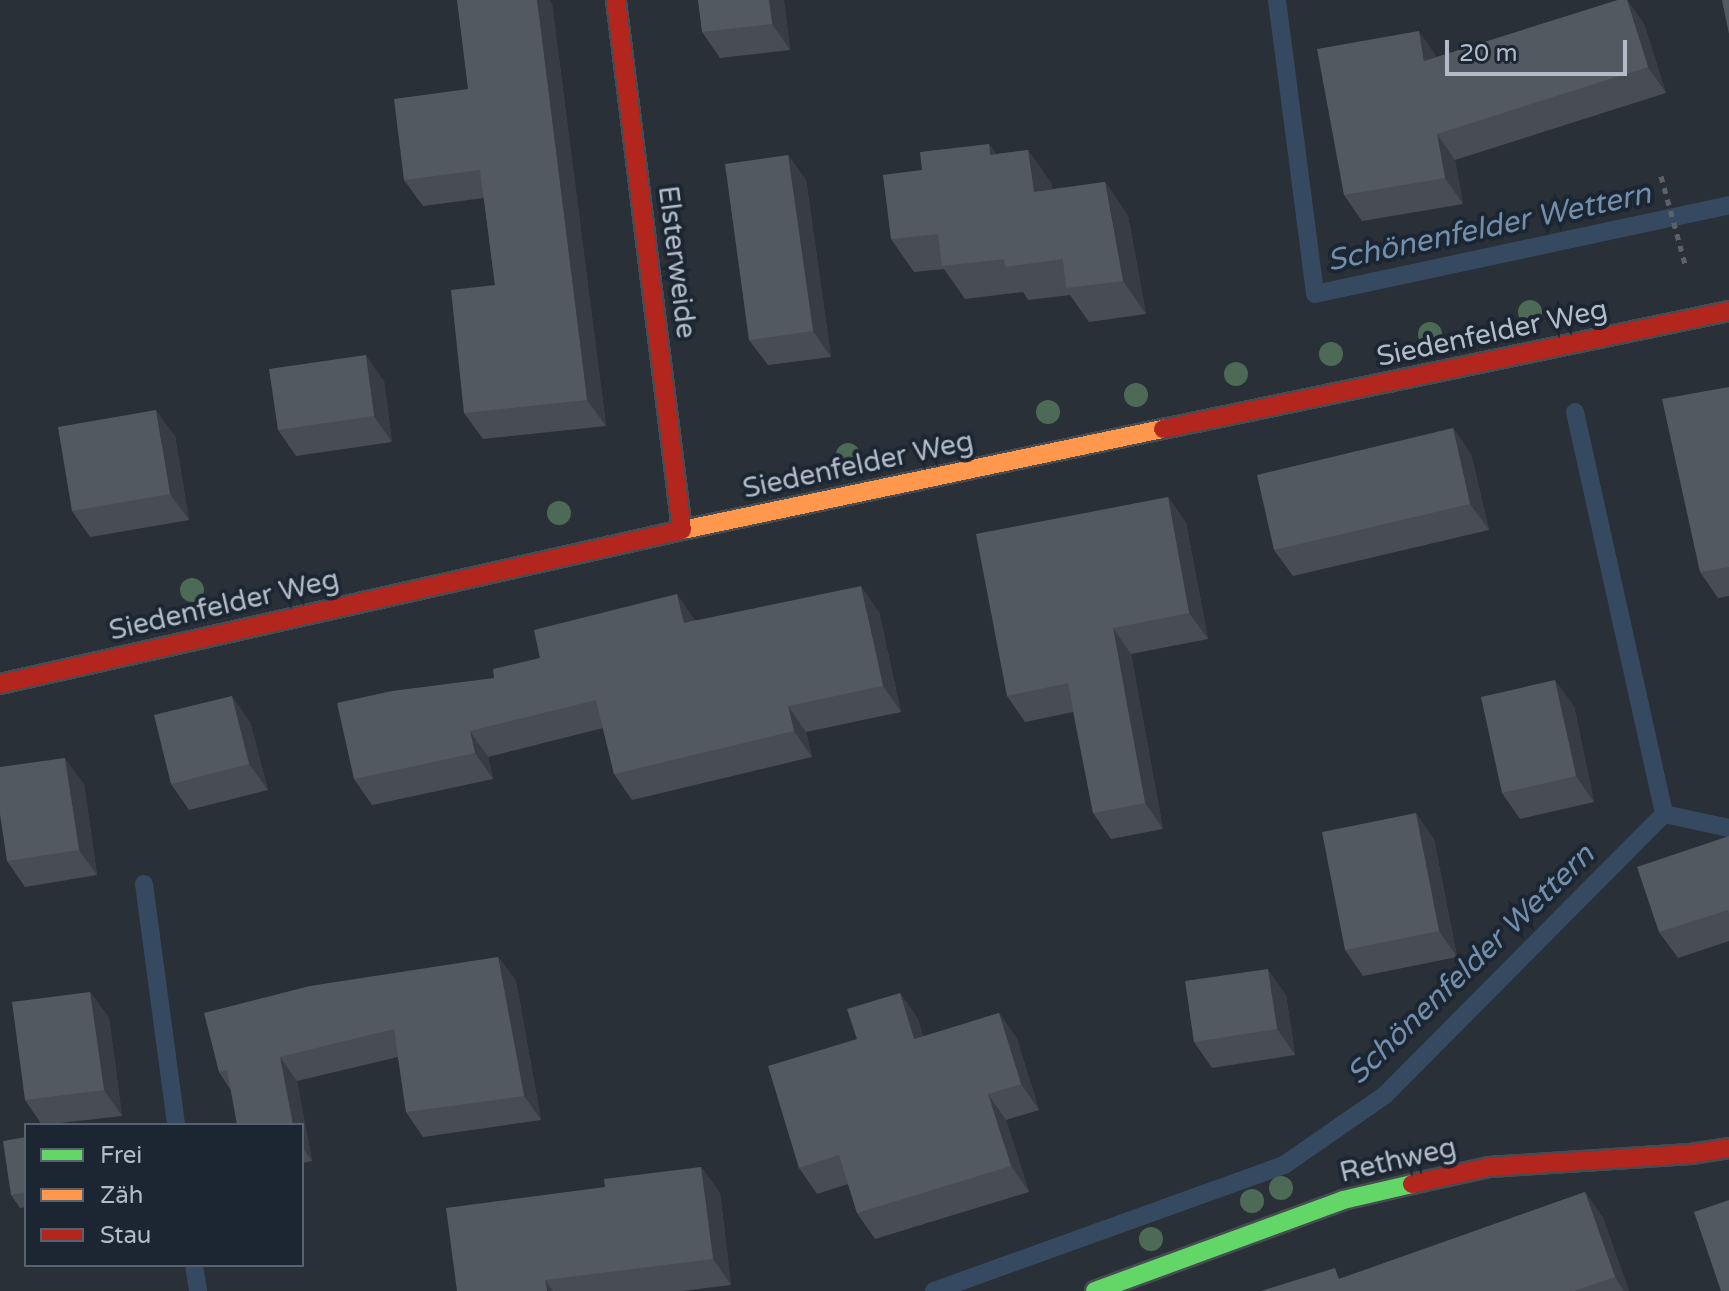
<!DOCTYPE html>
<meta charset="utf-8">
<style>
body{margin:0}
#map{position:relative;width:1729px;height:1291px;overflow:hidden;background:#293037;font-family:"Varela Round",sans-serif}
div>[style]{position:absolute}
[style*='--x']{left:calc(var(--x)*1px);top:calc(var(--y)*1px);width:calc(var(--w)*1px);rotate:calc(var(--a)*1deg)}
.stream>*{height:18px;margin:-9px;padding:0 9px;transform-origin:9px;border-radius:9px;background:#354a60}
.path>*{height:5px;margin-top:-2.5px;transform-origin:0;background:repeating-linear-gradient(90deg,#5c6268 0 6px,transparent 0 12px)}
.roads{filter:drop-shadow(2px 0 #474c52) drop-shadow(-2px 0 #474c52) drop-shadow(0 2px #474c52) drop-shadow(0 -2px #474c52)}
.fast>*{height:18px;margin:-9px;padding:0 9px;transform-origin:9px;border-radius:9px;background:#63d668}
.slow>*{height:18px;margin:-9px;padding:0 9px;transform-origin:9px;border-radius:9px;background:#ff974d}
.jam>*{height:18px;margin:-9px;padding:0 9px;transform-origin:9px;border-radius:9px;background:#b3261e}
.trees>*{width:24px;height:24px;margin:-12px;border-radius:50%;background:#4c6a56}
.wall>*{inset:0;background:#484d54}
.shaded-wall>*{inset:0;background:#373d43}
.building>*{inset:0;background:#535960}
span{translate:-50% -50%;white-space:nowrap;text-align:center;line-height:1.15;-webkit-text-stroke:8px #1c2632;paint-order:stroke}
.street-label{font-size:28px;color:#b2bcc8}
.water-label{font-size:30px;color:#718fac;font-style:italic}
.legend{position:absolute;left:24px;top:1123px;width:280px;height:144px;box-sizing:border-box;background:#1c2632;border:2px solid #58626e;margin:0;padding:10px 14px;list-style:none;font-size:24px;color:#b2bcc8}
.legend li{display:flex;align-items:center;gap:16px;height:40px}
.legend b{width:40px;border:2px solid #58626e}
.scale{position:absolute;left:1445px;top:40px;width:182px;height:36px;box-sizing:border-box;border:4px solid #b2bcc8;border-top:0;padding-left:10px;font-size:24px;line-height:28px;white-space:nowrap;color:#b2bcc8;-webkit-text-stroke:6px #1c2632;paint-order:stroke}
</style>
<div id="map">
<div class="stream">
<i style="--x:1277;--y:0;--w:296;--a:82.6"></i>
<i style="--x:1315;--y:294;--w:423;--a:-12.1"></i>
<i style="--x:1575;--y:412;--w:412;--a:77.5"></i>
<i style="--x:144;--y:884;--w:243;--a:82.4"></i>
<i style="--x:194;--y:1265;--w:26;--a:81"></i>
<i style="--x:934;--y:1291;--w:372;--a:-19.8"></i>
<i style="--x:1284;--y:1165;--w:123;--a:-34.7"></i>
<i style="--x:1385;--y:1095;--w:396;--a:-45.2"></i>
<i style="--x:1664;--y:814;--w:66;--a:12.2"></i>
</div>
<div class="path">
<i style="--x:1661;--y:176;--w:91;--a:74.7"></i>
</div>
<div class="roads">
<div class="fast">
<i style="--x:1095;--y:1291;--w:264;--a:-20.1"></i>
<i style="--x:1343;--y:1200;--w:71;--a:-13.1"></i>
</div>
<div class="slow">
<i style="--x:678;--y:531;--w:496;--a:-11.9"></i>
</div>
<div class="jam">
<i style="--x:616;--y:0;--w:534;--a:82.9"></i>
<i style="--x:1163;--y:429;--w:578;--a:-11.78"></i>
<i style="--x:0;--y:684;--w:695;--a:-12.72"></i>
<i style="--x:1412;--y:1184;--w:79;--a:-12.4"></i>
<i style="--x:1489;--y:1167;--w:202;--a:-3.7"></i>
<i style="--x:1691;--y:1154;--w:38;--a:-9"></i>
</div>
</div>
<div class="trees">
<i style="left:1530px;top:312px"></i>
<i style="left:1430px;top:334px"></i>
<i style="left:1331px;top:354px"></i>
<i style="left:1236px;top:374px"></i>
<i style="left:1136px;top:395px"></i>
<i style="left:1048px;top:412px"></i>
<i style="left:848px;top:455px"></i>
<i style="left:559px;top:513px"></i>
<i style="left:192px;top:590px"></i>
<i style="left:1281px;top:1188px"></i>
<i style="left:1252px;top:1201px"></i>
<i style="left:1151px;top:1239px"></i>
</div>
<div class="wall">
<i style="clip-path:polygon(784px 0,790px 50px,720px 58px,702px 32px)"></i>
<i style="clip-path:polygon(1618px 0,1627px 0,1644px 24px,1666px 93px,1455px 160px,1463px 204px,1362px 221px,1344px 195px,1437px 57px)"></i>
<i style="clip-path:polygon(552px 4px,606px 426px,483px 439px,464px 413px,495px 285px,484px 198px,423px 206px,404px 180px,468px 89px)"></i>
<i style="clip-path:polygon(989px 144px,996px 154px,1028px 150px,1051px 183px,1052px 189px,1105px 182px,1128px 216px,1146px 314px,1089px 322px,1070px 295px,1028px 300px,1023px 292px,965px 299px,944px 269px,914px 272px,891px 239px,922px 170px)"></i>
<i style="clip-path:polygon(788px 155px,806px 180px,831px 357px,768px 365px,749px 340px)"></i>
<i style="clip-path:polygon(384px 381px,392px 442px,296px 456px,278px 430px)"></i>
<i style="clip-path:polygon(1729px 387px,1729px 596px,1718px 598px,1700px 572px)"></i>
<i style="clip-path:polygon(1453px 428px,1471px 454px,1489px 530px,1293px 576px,1274px 550px)"></i>
<i style="clip-path:polygon(175px 436px,189px 520px,90px 537px,72px 511px)"></i>
<i style="clip-path:polygon(1168px 497px,1186px 523px,1208px 639px,1131px 654px,1163px 829px,1111px 839px,1093px 813px,1073px 712px,1025px 722px,1007px 696px)"></i>
<i style="clip-path:polygon(879px 612px,901px 712px,806px 732px,812px 757px,632px 800px,614px 774px,603px 728px,488px 757px,493px 779px,372px 805px,354px 779px,494px 678px,540px 658px,695px 620px)"></i>
<i style="clip-path:polygon(1574px 706px,1594px 802px,1520px 819px,1502px 793px)"></i>
<i style="clip-path:polygon(250px 722px,268px 790px,189px 810px,171px 784px)"></i>
<i style="clip-path:polygon(84px 784px,97px 875px,25px 887px,7px 861px)"></i>
<i style="clip-path:polygon(1729px 836px,1729px 941px,1678px 958px,1659px 932px)"></i>
<i style="clip-path:polygon(1434px 839px,1457px 957px,1363px 976px,1345px 950px)"></i>
<i style="clip-path:polygon(498px 957px,516px 981px,541px 1120px,423px 1137px,406px 1112px,398px 1057px,297px 1081px,312px 1161px,302px 1163px,302px 1125px,230px 1089px,219px 1072px)"></i>
<i style="clip-path:polygon(90px 992px,109px 1018px,122px 1116px,42px 1125px,25px 1100px)"></i>
<i style="clip-path:polygon(900px 993px,918px 1019px,923px 1037px,999px 1013px,1017px 1039px,1039px 1110px,1006px 1120px,1029px 1192px,875px 1239px,857px 1213px,848px 1184px,817px 1194px,799px 1168px)"></i>
<i style="clip-path:polygon(1286px 995px,1295px 1055px,1212px 1068px,1194px 1042px)"></i>
<i style="clip-path:polygon(26px 1137px,26px 1207px,20px 1208px,11px 1195px)"></i>
<i style="clip-path:polygon(701px 1167px,720px 1193px,731px 1285px,682px 1291px,457px 1291px,605px 1187px)"></i>
<i style="clip-path:polygon(1585px 1192px,1603px 1218px,1629px 1291px,1261px 1291px,1342px 1278px)"></i>
</div>
<div class="shaded-wall">
<i style="clip-path:polygon(537px 0,550px 0,552px 4px,606px 426px,587px 400px)"></i>
<i style="clip-path:polygon(769px 0,784px 0,790px 50px,772px 24px)"></i>
<i style="clip-path:polygon(1627px 0,1644px 24px,1666px 93px,1648px 67px)"></i>
<i style="clip-path:polygon(1419px 31px,1437px 57px,1424px 61px)"></i>
<i style="clip-path:polygon(1437px 134px,1455px 160px,1463px 204px,1445px 178px)"></i>
<i style="clip-path:polygon(989px 144px,1012px 177px,990px 155px)"></i>
<i style="clip-path:polygon(1028px 150px,1051px 183px,1057px 225px,1034px 192px)"></i>
<i style="clip-path:polygon(788px 155px,806px 180px,831px 357px,813px 331px)"></i>
<i style="clip-path:polygon(1105px 182px,1128px 216px,1146px 314px,1123px 281px)"></i>
<i style="clip-path:polygon(366px 355px,384px 381px,392px 442px,374px 416px)"></i>
<i style="clip-path:polygon(156px 410px,175px 436px,189px 520px,170px 494px)"></i>
<i style="clip-path:polygon(1453px 428px,1471px 454px,1489px 530px,1470px 504px)"></i>
<i style="clip-path:polygon(1168px 497px,1186px 523px,1208px 639px,1189px 613px)"></i>
<i style="clip-path:polygon(861px 586px,879px 612px,901px 712px,883px 686px)"></i>
<i style="clip-path:polygon(677px 594px,695px 620px,684px 623px)"></i>
<i style="clip-path:polygon(1113px 628px,1131px 654px,1163px 829px,1145px 803px)"></i>
<i style="clip-path:polygon(1555px 680px,1574px 706px,1594px 802px,1576px 776px)"></i>
<i style="clip-path:polygon(232px 696px,250px 722px,268px 790px,249px 764px)"></i>
<i style="clip-path:polygon(788px 706px,806px 732px,812px 757px,794px 731px)"></i>
<i style="clip-path:polygon(470px 731px,488px 757px,493px 779px,475px 753px)"></i>
<i style="clip-path:polygon(65px 758px,84px 784px,97px 875px,79px 850px)"></i>
<i style="clip-path:polygon(1416px 813px,1434px 839px,1457px 957px,1439px 931px)"></i>
<i style="clip-path:polygon(498px 957px,516px 981px,541px 1120px,524px 1096px)"></i>
<i style="clip-path:polygon(1268px 969px,1286px 995px,1295px 1055px,1277px 1029px)"></i>
<i style="clip-path:polygon(90px 992px,109px 1018px,122px 1116px,104px 1090px)"></i>
<i style="clip-path:polygon(900px 993px,918px 1019px,932px 1065px,914px 1039px)"></i>
<i style="clip-path:polygon(999px 1013px,1017px 1039px,1039px 1110px,1021px 1084px)"></i>
<i style="clip-path:polygon(280px 1057px,297px 1081px,312px 1161px,302px 1147px,302px 1125px,293px 1125px)"></i>
<i style="clip-path:polygon(988px 1094px,1006px 1120px,1029px 1192px,1011px 1166px)"></i>
<i style="clip-path:polygon(701px 1167px,720px 1193px,731px 1285px,713px 1259px)"></i>
<i style="clip-path:polygon(1585px 1192px,1603px 1218px,1629px 1291px,1624px 1291px,1615px 1277px)"></i>
<i style="clip-path:polygon(545px 1280px,553px 1291px,547px 1291px)"></i>
</div>
<div class="building">
<i style="clip-path:polygon(457px 0,537px 0,587px 400px,464px 413px,451px 290px,495px 285px,480px 170px,404px 180px,394px 99px,468px 89px)"></i>
<i style="clip-path:polygon(698px 0,769px 0,772px 24px,702px 32px)"></i>
<i style="clip-path:polygon(1618px 0,1627px 0,1648px 67px,1437px 134px,1445px 178px,1344px 195px,1317px 49px,1419px 31px,1424px 61px)"></i>
<i style="clip-path:polygon(1722px 0,1729px 0,1729px 34px)"></i>
<i style="clip-path:polygon(989px 144px,990px 155px,1028px 150px,1034px 192px,1105px 182px,1123px 281px,1066px 288px,1063px 259px,1005px 267px,1004px 259px,942px 266px,938px 234px,891px 239px,883px 175px,922px 170px,920px 152px)"></i>
<i style="clip-path:polygon(788px 155px,813px 331px,749px 340px,725px 164px)"></i>
<i style="clip-path:polygon(366px 355px,374px 416px,278px 430px,269px 369px)"></i>
<i style="clip-path:polygon(1729px 387px,1729px 567px,1700px 572px,1662px 399px)"></i>
<i style="clip-path:polygon(156px 410px,170px 494px,72px 511px,58px 427px)"></i>
<i style="clip-path:polygon(1453px 428px,1470px 504px,1274px 550px,1257px 475px)"></i>
<i style="clip-path:polygon(1168px 497px,1189px 613px,1113px 628px,1145px 803px,1093px 813px,1068px 683px,1007px 696px,976px 534px)"></i>
<i style="clip-path:polygon(861px 586px,883px 686px,788px 706px,794px 731px,614px 774px,596px 700px,470px 731px,475px 753px,354px 779px,337px 703px,392px 691px,494px 678px,493px 669px,540px 658px,534px 630px,677px 594px,684px 623px)"></i>
<i style="clip-path:polygon(1555px 680px,1576px 776px,1502px 793px,1481px 697px)"></i>
<i style="clip-path:polygon(232px 696px,249px 764px,171px 784px,154px 715px)"></i>
<i style="clip-path:polygon(65px 758px,79px 850px,7px 861px,0 814px,0 767px)"></i>
<i style="clip-path:polygon(1416px 813px,1439px 931px,1345px 950px,1322px 832px)"></i>
<i style="clip-path:polygon(1729px 836px,1729px 914px,1728px 910px,1659px 932px,1637px 867px)"></i>
<i style="clip-path:polygon(498px 957px,524px 1096px,406px 1112px,394px 1029px,280px 1057px,293px 1125px,237px 1125px,227px 1070px,219px 1072px,204px 1013px,310px 986px)"></i>
<i style="clip-path:polygon(1268px 969px,1277px 1029px,1194px 1042px,1185px 981px)"></i>
<i style="clip-path:polygon(90px 992px,104px 1090px,25px 1100px,12px 1002px)"></i>
<i style="clip-path:polygon(900px 993px,914px 1039px,999px 1013px,1021px 1084px,988px 1094px,1011px 1166px,857px 1213px,839px 1155px,799px 1168px,768px 1066px,857px 1039px,847px 1009px)"></i>
<i style="clip-path:polygon(26px 1137px,26px 1192px,11px 1195px,3px 1141px)"></i>
<i style="clip-path:polygon(701px 1167px,713px 1259px,545px 1280px,547px 1291px,457px 1291px,446px 1208px,605px 1187px,604px 1179px)"></i>
<i style="clip-path:polygon(1585px 1192px,1615px 1277px,1574px 1291px,1261px 1291px,1335px 1268px,1339px 1279px)"></i>
<i style="clip-path:polygon(1729px 1200px,1729px 1291px,1721px 1291px,1694px 1212px)"></i>
</div>
<div class="street-label">
<span style="left:677px;top:262px;rotate:83deg">Elsterweide</span>
<span style="left:1492px;top:333px;rotate:-12deg">Siedenfelder Weg</span>
<span style="left:858px;top:465px;rotate:-12deg">Siedenfelder Weg</span>
<span style="left:224px;top:605px;rotate:-13deg">Siedenfelder Weg</span>
<span style="left:1398px;top:1160px;rotate:-13deg">Rethweg</span>
</div>
<div class="water-label">
<span style="left:1489px;top:228px;rotate:-12deg">Schönenfelder Wettern</span>
<span style="left:1471px;top:965px;rotate:-44deg">Schönenfelder Wettern</span>
</div>
<ul class="legend">
<li><b style="height:10px;background:#63d668"></b>Frei</li>
<li><b style="height:10px;background:#ff974d"></b>Zäh</li>
<li><b style="height:10px;background:#b3261e"></b>Stau</li>
</ul>
<div class="scale">20 m</div>
</div>
